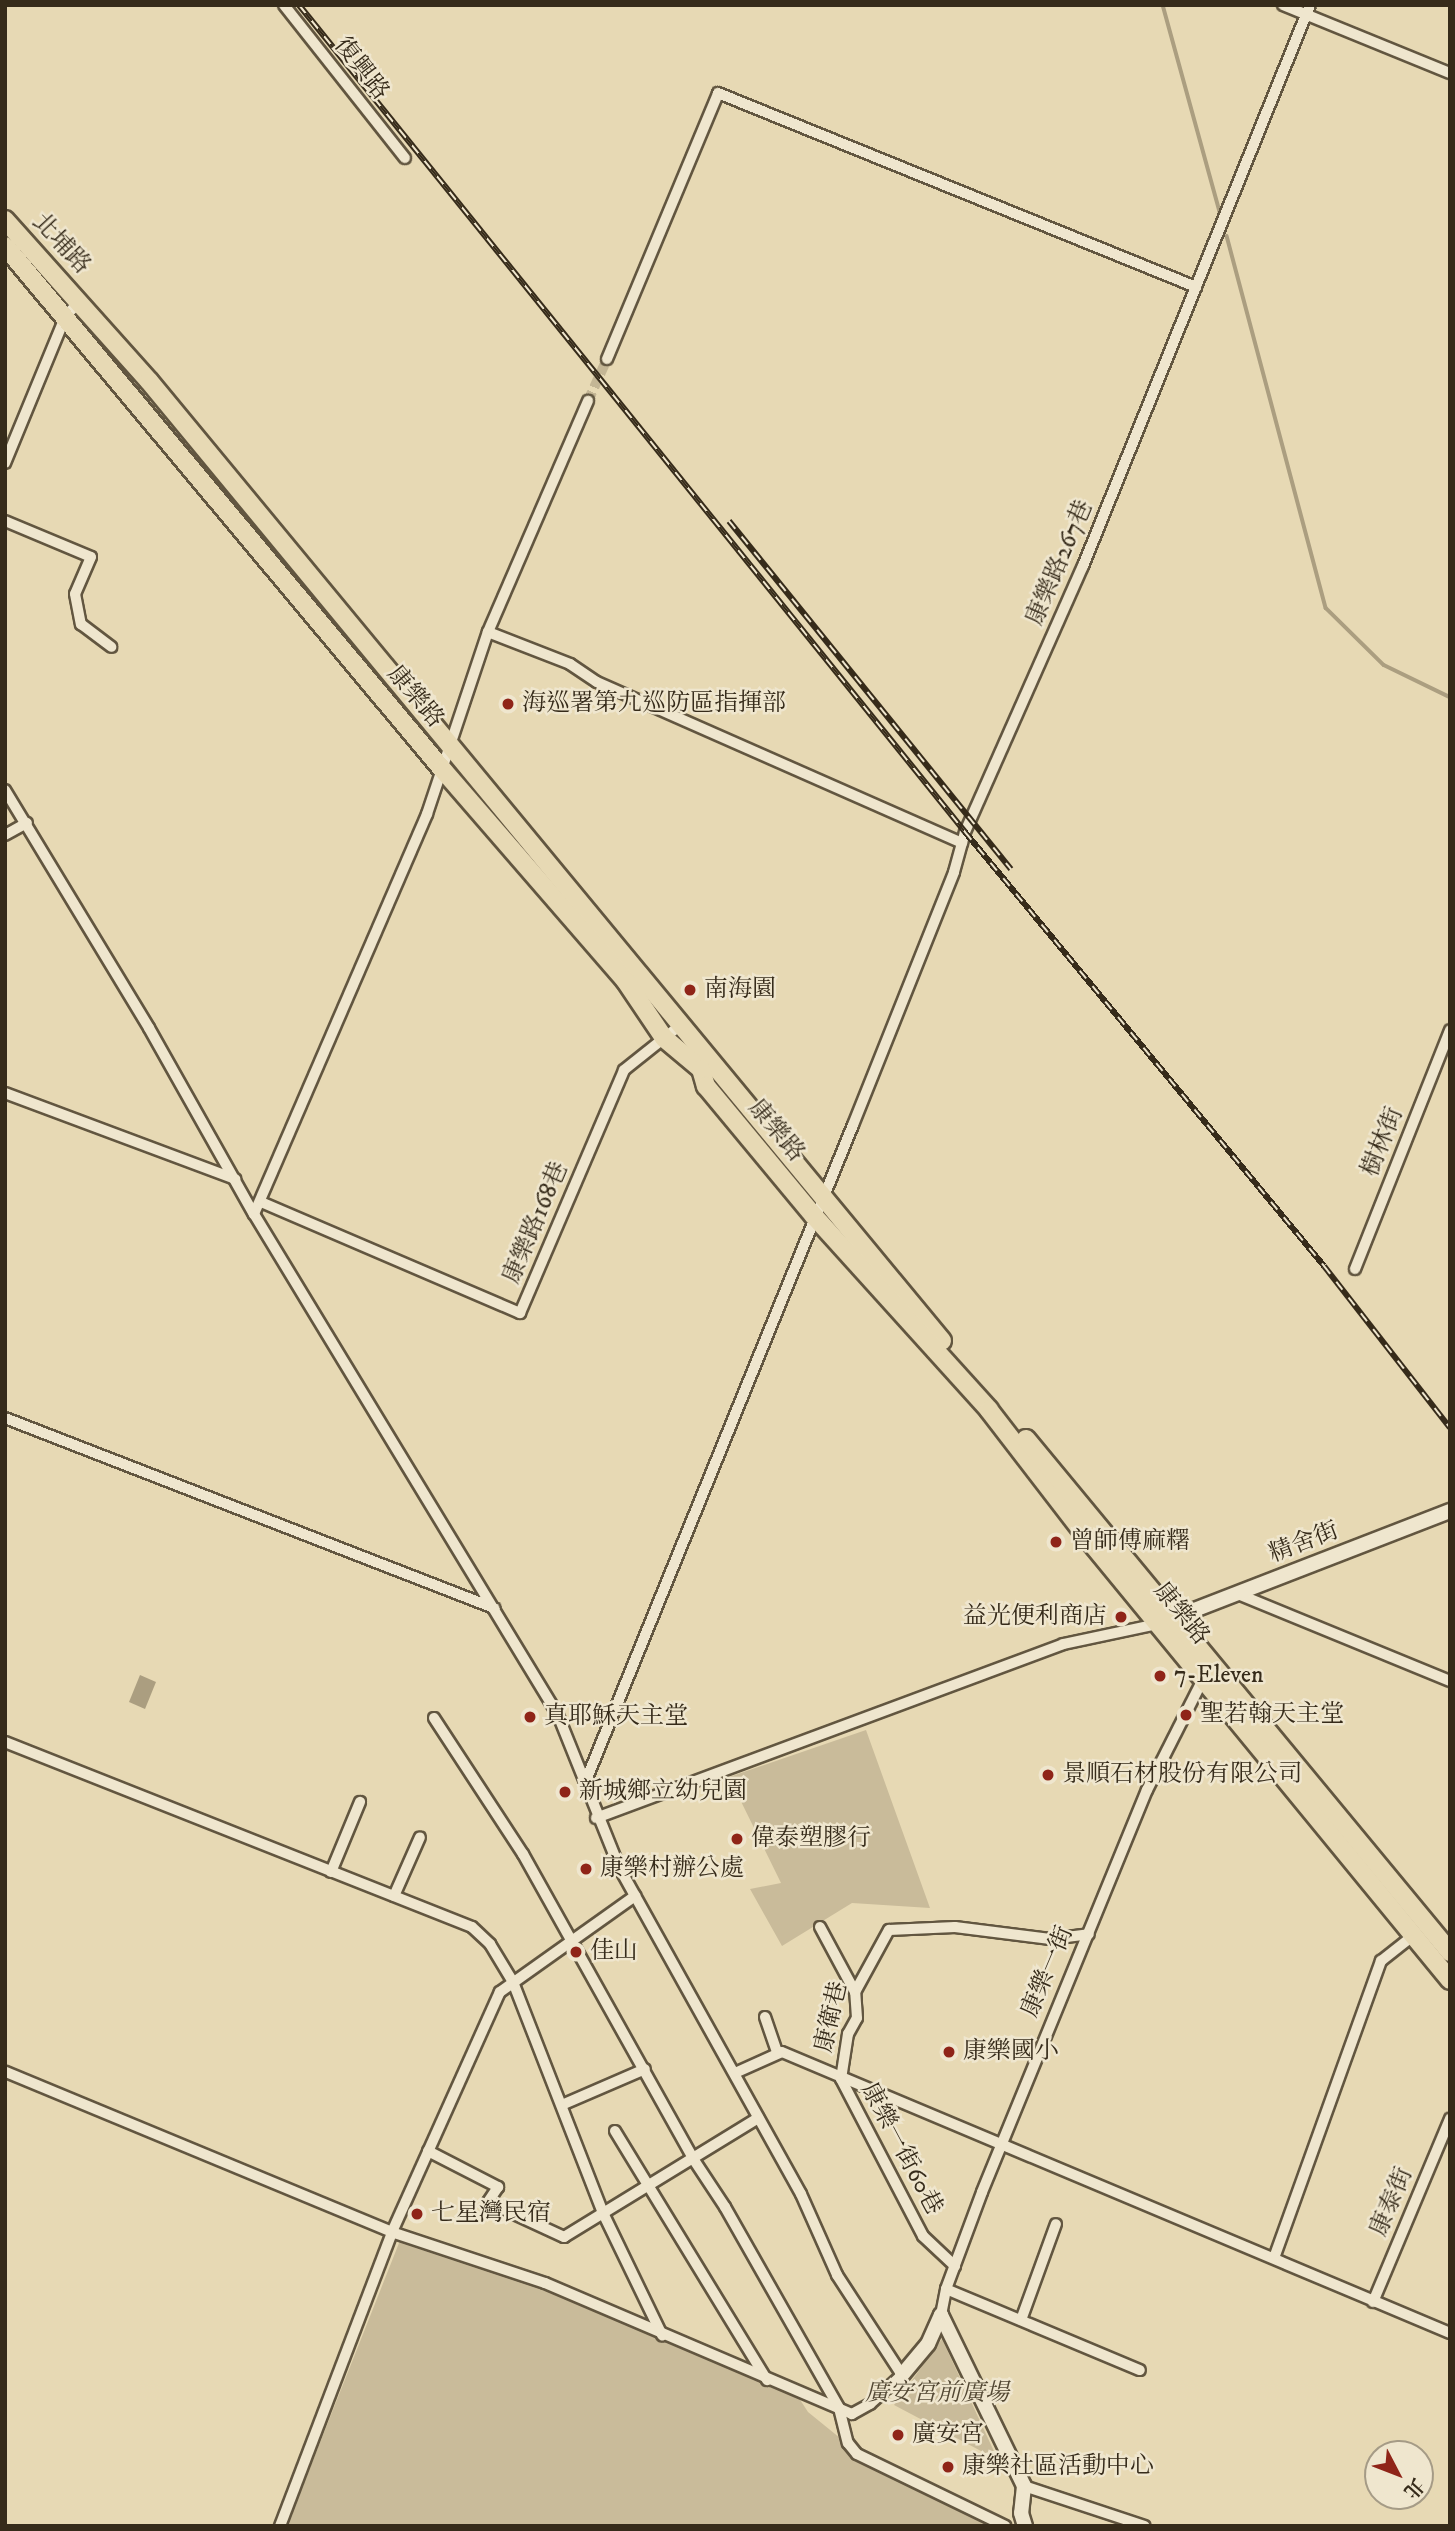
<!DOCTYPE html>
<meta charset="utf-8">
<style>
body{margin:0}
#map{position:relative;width:1455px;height:2531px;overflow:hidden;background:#e7d9b4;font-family:"IM FELL DW Pica","Noto Serif TC",serif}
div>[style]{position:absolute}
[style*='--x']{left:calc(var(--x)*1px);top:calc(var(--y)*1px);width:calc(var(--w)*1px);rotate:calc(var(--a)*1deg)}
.green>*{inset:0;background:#c9bb9a}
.water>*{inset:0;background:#ab9e80}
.stream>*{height:3.5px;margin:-1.75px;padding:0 1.75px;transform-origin:1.75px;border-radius:1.75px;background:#ab9e80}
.minor-tunnel>*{height:10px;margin-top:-5px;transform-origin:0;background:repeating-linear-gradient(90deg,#c4b695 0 10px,transparent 0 15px)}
.roads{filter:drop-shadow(2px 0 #625640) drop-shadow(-2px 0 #625640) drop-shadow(0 2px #625640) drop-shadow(0 -2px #625640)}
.minor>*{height:10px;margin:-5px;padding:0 5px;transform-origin:5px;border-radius:5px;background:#efe6ce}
.tertiary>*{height:14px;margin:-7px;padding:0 7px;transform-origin:7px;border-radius:7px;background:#efe6ce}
.primary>*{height:18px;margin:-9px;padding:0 9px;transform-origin:9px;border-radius:9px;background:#e7d9b4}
.rail>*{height:6px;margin-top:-3px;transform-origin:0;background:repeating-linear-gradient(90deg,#efe6ce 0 10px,#362b1a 0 20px);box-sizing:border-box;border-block:2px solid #362b1a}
.dots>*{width:19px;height:19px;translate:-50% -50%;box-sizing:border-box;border:4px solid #efe6ce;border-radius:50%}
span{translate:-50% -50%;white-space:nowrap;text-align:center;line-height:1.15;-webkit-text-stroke:5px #efe6ce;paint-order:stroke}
.street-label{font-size:24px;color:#362b1a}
.poi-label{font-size:24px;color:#362b1a}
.left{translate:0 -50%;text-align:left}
.right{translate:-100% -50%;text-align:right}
.park-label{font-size:24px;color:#534834;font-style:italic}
.frame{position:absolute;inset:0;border:7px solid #362b1a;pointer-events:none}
.north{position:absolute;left:1364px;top:2440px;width:70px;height:70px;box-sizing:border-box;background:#efe6ce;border:2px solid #a59b86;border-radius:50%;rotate:132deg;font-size:19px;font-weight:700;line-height:28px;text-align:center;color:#362b1a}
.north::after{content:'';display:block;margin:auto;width:24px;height:32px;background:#8f2418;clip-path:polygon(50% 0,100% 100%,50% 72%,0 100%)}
</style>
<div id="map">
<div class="green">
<i style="clip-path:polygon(866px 1730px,930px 1908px,852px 1903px,782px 1946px,750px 1889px,781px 1883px,729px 1777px)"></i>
<i style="clip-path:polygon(411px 2231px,795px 2392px,808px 2412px,856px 2451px,1016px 2526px,287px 2526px,401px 2238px)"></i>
<i style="clip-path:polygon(942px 2339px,998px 2460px,894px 2405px)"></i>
</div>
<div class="water">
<i style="clip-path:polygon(140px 1675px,156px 1682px,145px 1709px,129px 1702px)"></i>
</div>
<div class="stream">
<i style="--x:1163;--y:5;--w:215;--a:74.6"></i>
<i style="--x:1227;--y:236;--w:385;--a:75.1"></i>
<i style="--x:1326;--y:608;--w:81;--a:44.5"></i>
<i style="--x:1384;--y:665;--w:73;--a:25.9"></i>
</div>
<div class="minor-tunnel">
<i style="--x:588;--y:401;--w:46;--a:-65.7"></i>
</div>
<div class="roads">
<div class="minor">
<i style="--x:284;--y:5;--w:195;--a:51.7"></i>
<i style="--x:1283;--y:5;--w:180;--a:22.2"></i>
<i style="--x:607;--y:359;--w:288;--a:-67.3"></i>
<i style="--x:718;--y:93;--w:516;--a:22.09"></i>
<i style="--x:5;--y:463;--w:160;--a:-67.6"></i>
<i style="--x:66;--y:315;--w:21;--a:-43"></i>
<i style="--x:5;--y:521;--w:93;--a:22.7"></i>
<i style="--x:91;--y:557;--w:40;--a:113.4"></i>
<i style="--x:75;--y:594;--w:31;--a:79"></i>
<i style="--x:81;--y:624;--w:38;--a:37"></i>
<i style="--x:488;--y:632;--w:88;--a:21.3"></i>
<i style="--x:570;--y:664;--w:32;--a:34"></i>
<i style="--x:597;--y:682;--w:399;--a:23.8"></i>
<i style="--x:5;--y:790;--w:278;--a:58.8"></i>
<i style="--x:149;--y:1028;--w:214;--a:60.6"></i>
<i style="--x:254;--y:1214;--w:586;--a:58.75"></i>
<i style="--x:558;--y:1715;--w:164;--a:68.1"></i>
<i style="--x:619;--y:1867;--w:374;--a:60.9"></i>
<i style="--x:801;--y:2194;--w:89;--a:66"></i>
<i style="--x:837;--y:2275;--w:119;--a:57"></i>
<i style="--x:902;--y:2375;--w:43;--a:137.8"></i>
<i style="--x:870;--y:2404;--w:21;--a:151"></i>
<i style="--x:852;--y:2414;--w:334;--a:-156.9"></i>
<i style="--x:545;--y:2283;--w:161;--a:-161.6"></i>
<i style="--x:392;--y:2232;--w:419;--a:-157.5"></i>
<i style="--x:5;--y:835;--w:25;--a:-29"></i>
<i style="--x:5;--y:1093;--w:246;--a:20.5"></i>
<i style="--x:261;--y:1202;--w:282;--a:23.2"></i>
<i style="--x:520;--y:1313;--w:264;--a:-66.8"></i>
<i style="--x:624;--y:1070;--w:69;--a:-38.5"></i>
<i style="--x:254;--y:1214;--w:436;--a:-66.6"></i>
<i style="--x:427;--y:814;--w:192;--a:-71.5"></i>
<i style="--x:488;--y:632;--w:252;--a:-66.6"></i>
<i style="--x:1355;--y:1269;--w:257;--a:-68.3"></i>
<i style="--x:5;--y:1418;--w:525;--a:21.23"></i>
<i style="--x:1238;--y:1594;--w:229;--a:22.3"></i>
<i style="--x:434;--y:1718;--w:163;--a:56.8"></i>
<i style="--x:523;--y:1854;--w:347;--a:60.8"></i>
<i style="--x:692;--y:2157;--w:60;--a:56.6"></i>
<i style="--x:725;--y:2207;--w:231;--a:60.4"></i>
<i style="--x:839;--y:2408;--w:36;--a:76"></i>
<i style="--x:848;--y:2443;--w:14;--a:51"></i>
<i style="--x:857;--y:2454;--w:165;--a:25.9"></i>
<i style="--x:5;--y:1742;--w:502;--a:21.61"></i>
<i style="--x:472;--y:1927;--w:25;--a:43"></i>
<i style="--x:490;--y:1944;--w:44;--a:58.8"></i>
<i style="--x:513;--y:1982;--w:248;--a:68.7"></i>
<i style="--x:603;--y:2213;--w:136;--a:64.2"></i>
<i style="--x:587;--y:1778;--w:705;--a:-67.84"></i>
<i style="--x:853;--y:1125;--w:272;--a:-68.2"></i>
<i style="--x:954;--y:872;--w:41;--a:-74.6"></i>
<i style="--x:965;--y:832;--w:291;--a:-66.1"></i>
<i style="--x:1083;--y:566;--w:605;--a:-67.97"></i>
<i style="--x:596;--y:1818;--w:498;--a:-20.4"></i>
<i style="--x:1063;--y:1644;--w:97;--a:-11.9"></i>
<i style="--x:331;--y:1872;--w:76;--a:-67.5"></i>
<i style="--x:394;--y:1896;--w:64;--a:-66.2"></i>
<i style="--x:820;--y:1927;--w:74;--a:61.7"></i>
<i style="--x:765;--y:2017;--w:36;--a:71"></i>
<i style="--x:735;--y:2073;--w:51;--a:-24.1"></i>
<i style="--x:782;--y:2052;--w:725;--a:22.81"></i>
<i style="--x:841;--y:2079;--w:46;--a:-81.2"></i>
<i style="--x:848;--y:2034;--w:18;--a:-61"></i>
<i style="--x:857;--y:2018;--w:26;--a:-94"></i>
<i style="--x:855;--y:1992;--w:71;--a:-61.3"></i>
<i style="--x:889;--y:1930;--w:66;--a:-2.6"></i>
<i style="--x:955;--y:1927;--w:96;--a:7.2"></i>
<i style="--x:1050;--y:1939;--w:39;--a:-7"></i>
<i style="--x:841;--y:2079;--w:177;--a:62.4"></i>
<i style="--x:923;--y:2236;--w:44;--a:43.2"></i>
<i style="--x:564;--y:2104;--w:88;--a:-23.4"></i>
<i style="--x:615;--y:2131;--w:292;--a:58.6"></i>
<i style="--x:428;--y:2151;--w:79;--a:27.2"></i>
<i style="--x:498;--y:2187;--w:18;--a:124"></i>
<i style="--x:488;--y:2202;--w:84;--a:24.7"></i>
<i style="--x:564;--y:2237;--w:228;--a:-31.5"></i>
<i style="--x:1274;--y:2258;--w:316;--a:-70.2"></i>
<i style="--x:1381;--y:1961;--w:42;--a:-38.2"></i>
<i style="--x:946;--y:2289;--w:210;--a:22.7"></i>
<i style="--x:1373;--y:2302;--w:199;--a:-67.2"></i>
<i style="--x:941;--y:2315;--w:26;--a:-79"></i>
<i style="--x:946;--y:2289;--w:103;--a:-69.6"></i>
<i style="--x:982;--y:2192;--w:435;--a:-67.7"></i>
<i style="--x:1147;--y:1790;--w:129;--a:-63.2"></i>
<i style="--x:1021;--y:2320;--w:102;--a:-70"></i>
<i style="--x:1024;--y:2486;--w:127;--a:18.3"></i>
<i style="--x:280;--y:2526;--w:315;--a:-69.1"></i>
<i style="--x:392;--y:2232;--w:263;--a:-65.8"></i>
<i style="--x:500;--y:1992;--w:166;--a:-35.4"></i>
</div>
<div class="tertiary">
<i style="--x:1166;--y:1621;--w:305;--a:-21.2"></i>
<i style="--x:941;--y:2315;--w:190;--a:64.1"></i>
<i style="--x:1024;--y:2486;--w:27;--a:96"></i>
<i style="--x:1021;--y:2513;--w:14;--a:73"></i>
<i style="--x:902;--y:2375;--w:40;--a:-50"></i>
<i style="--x:928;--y:2344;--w:32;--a:-66"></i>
</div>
<div class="primary">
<i style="--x:5;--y:220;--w:216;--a:48.2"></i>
<i style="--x:149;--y:381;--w:1245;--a:50.44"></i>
<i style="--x:5;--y:246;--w:683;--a:50.11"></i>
<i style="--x:443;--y:770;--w:278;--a:49.1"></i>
<i style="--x:625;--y:980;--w:70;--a:56.1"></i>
<i style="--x:664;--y:1038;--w:48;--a:40"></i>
<i style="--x:701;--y:1069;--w:18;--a:74"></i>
<i style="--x:706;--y:1086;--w:169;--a:50.3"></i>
<i style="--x:814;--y:1216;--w:261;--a:47.9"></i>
<i style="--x:989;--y:1410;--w:164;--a:52.4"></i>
<i style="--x:1089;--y:1540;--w:569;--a:50.63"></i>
<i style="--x:1026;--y:1439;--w:666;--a:50.43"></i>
</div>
</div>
<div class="rail">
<i style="--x:299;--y:5;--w:1062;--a:51.15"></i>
<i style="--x:965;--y:832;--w:563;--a:50.4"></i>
<i style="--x:1324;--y:1266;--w:205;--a:52.1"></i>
<i style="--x:729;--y:521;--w:448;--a:51"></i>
</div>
<div class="dots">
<i style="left:508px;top:704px;background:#8f2418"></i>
<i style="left:690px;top:990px;background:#8f2418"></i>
<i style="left:1056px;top:1542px;background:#8f2418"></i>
<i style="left:1121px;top:1617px;background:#8f2418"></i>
<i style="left:1160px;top:1676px;background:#8f2418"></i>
<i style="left:1186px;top:1715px;background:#8f2418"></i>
<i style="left:530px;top:1717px;background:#8f2418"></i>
<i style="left:1048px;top:1775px;background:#8f2418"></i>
<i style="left:565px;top:1792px;background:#8f2418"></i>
<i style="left:737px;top:1839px;background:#8f2418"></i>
<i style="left:586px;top:1869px;background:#8f2418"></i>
<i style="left:576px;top:1952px;background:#8f2418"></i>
<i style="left:949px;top:2052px;background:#8f2418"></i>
<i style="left:417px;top:2214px;background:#8f2418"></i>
<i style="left:898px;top:2435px;background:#8f2418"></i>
<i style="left:948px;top:2467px;background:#8f2418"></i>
</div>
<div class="street-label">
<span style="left:361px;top:69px;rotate:52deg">復興路</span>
<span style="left:61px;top:244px;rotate:47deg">北埔路</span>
<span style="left:1060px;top:563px;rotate:-67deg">康樂路267巷</span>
<span style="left:415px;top:697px;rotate:50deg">康樂路</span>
<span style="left:776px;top:1131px;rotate:50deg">康樂路</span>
<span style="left:1383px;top:1142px;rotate:-68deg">樹林街</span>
<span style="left:536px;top:1223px;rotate:-67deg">康樂路168巷</span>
<span style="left:1304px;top:1543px;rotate:-21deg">精舍街</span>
<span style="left:1181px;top:1614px;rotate:51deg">康樂路</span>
<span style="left:1048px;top:1972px;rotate:-67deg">康樂一街</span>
<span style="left:832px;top:2017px;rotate:-77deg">康衛巷</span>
<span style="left:901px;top:2149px;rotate:62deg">康樂一街60巷</span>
<span style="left:1392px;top:2202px;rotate:-67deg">康泰街</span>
</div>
<div class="poi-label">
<span class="left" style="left:522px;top:704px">海巡署第九巡防區指揮部</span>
<span class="left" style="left:704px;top:990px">南海園</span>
<span class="left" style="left:1070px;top:1542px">曾師傅麻糬</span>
<span class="right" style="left:1107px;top:1617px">益光便利商店</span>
<span class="left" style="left:1174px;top:1676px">7-Eleven</span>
<span class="left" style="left:1200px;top:1715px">聖若翰天主堂</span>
<span class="left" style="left:544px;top:1717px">真耶穌天主堂</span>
<span class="left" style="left:1062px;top:1775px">景順石材股份有限公司</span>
<span class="left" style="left:579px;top:1792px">新城鄉立幼兒園</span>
<span class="left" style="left:751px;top:1839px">偉泰塑膠行</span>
<span class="left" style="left:600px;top:1869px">康樂村辦公處</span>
<span class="left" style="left:590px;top:1952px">佳山</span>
<span class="left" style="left:963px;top:2052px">康樂國小</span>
<span class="left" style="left:431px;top:2214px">七星灣民宿</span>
<span class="left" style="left:912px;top:2435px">廣安宮</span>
<span class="left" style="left:962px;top:2467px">康樂社區活動中心</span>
</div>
<div class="park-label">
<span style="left:937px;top:2394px">廣安宮前廣場</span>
</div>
<div class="frame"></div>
<div class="north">北</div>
</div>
